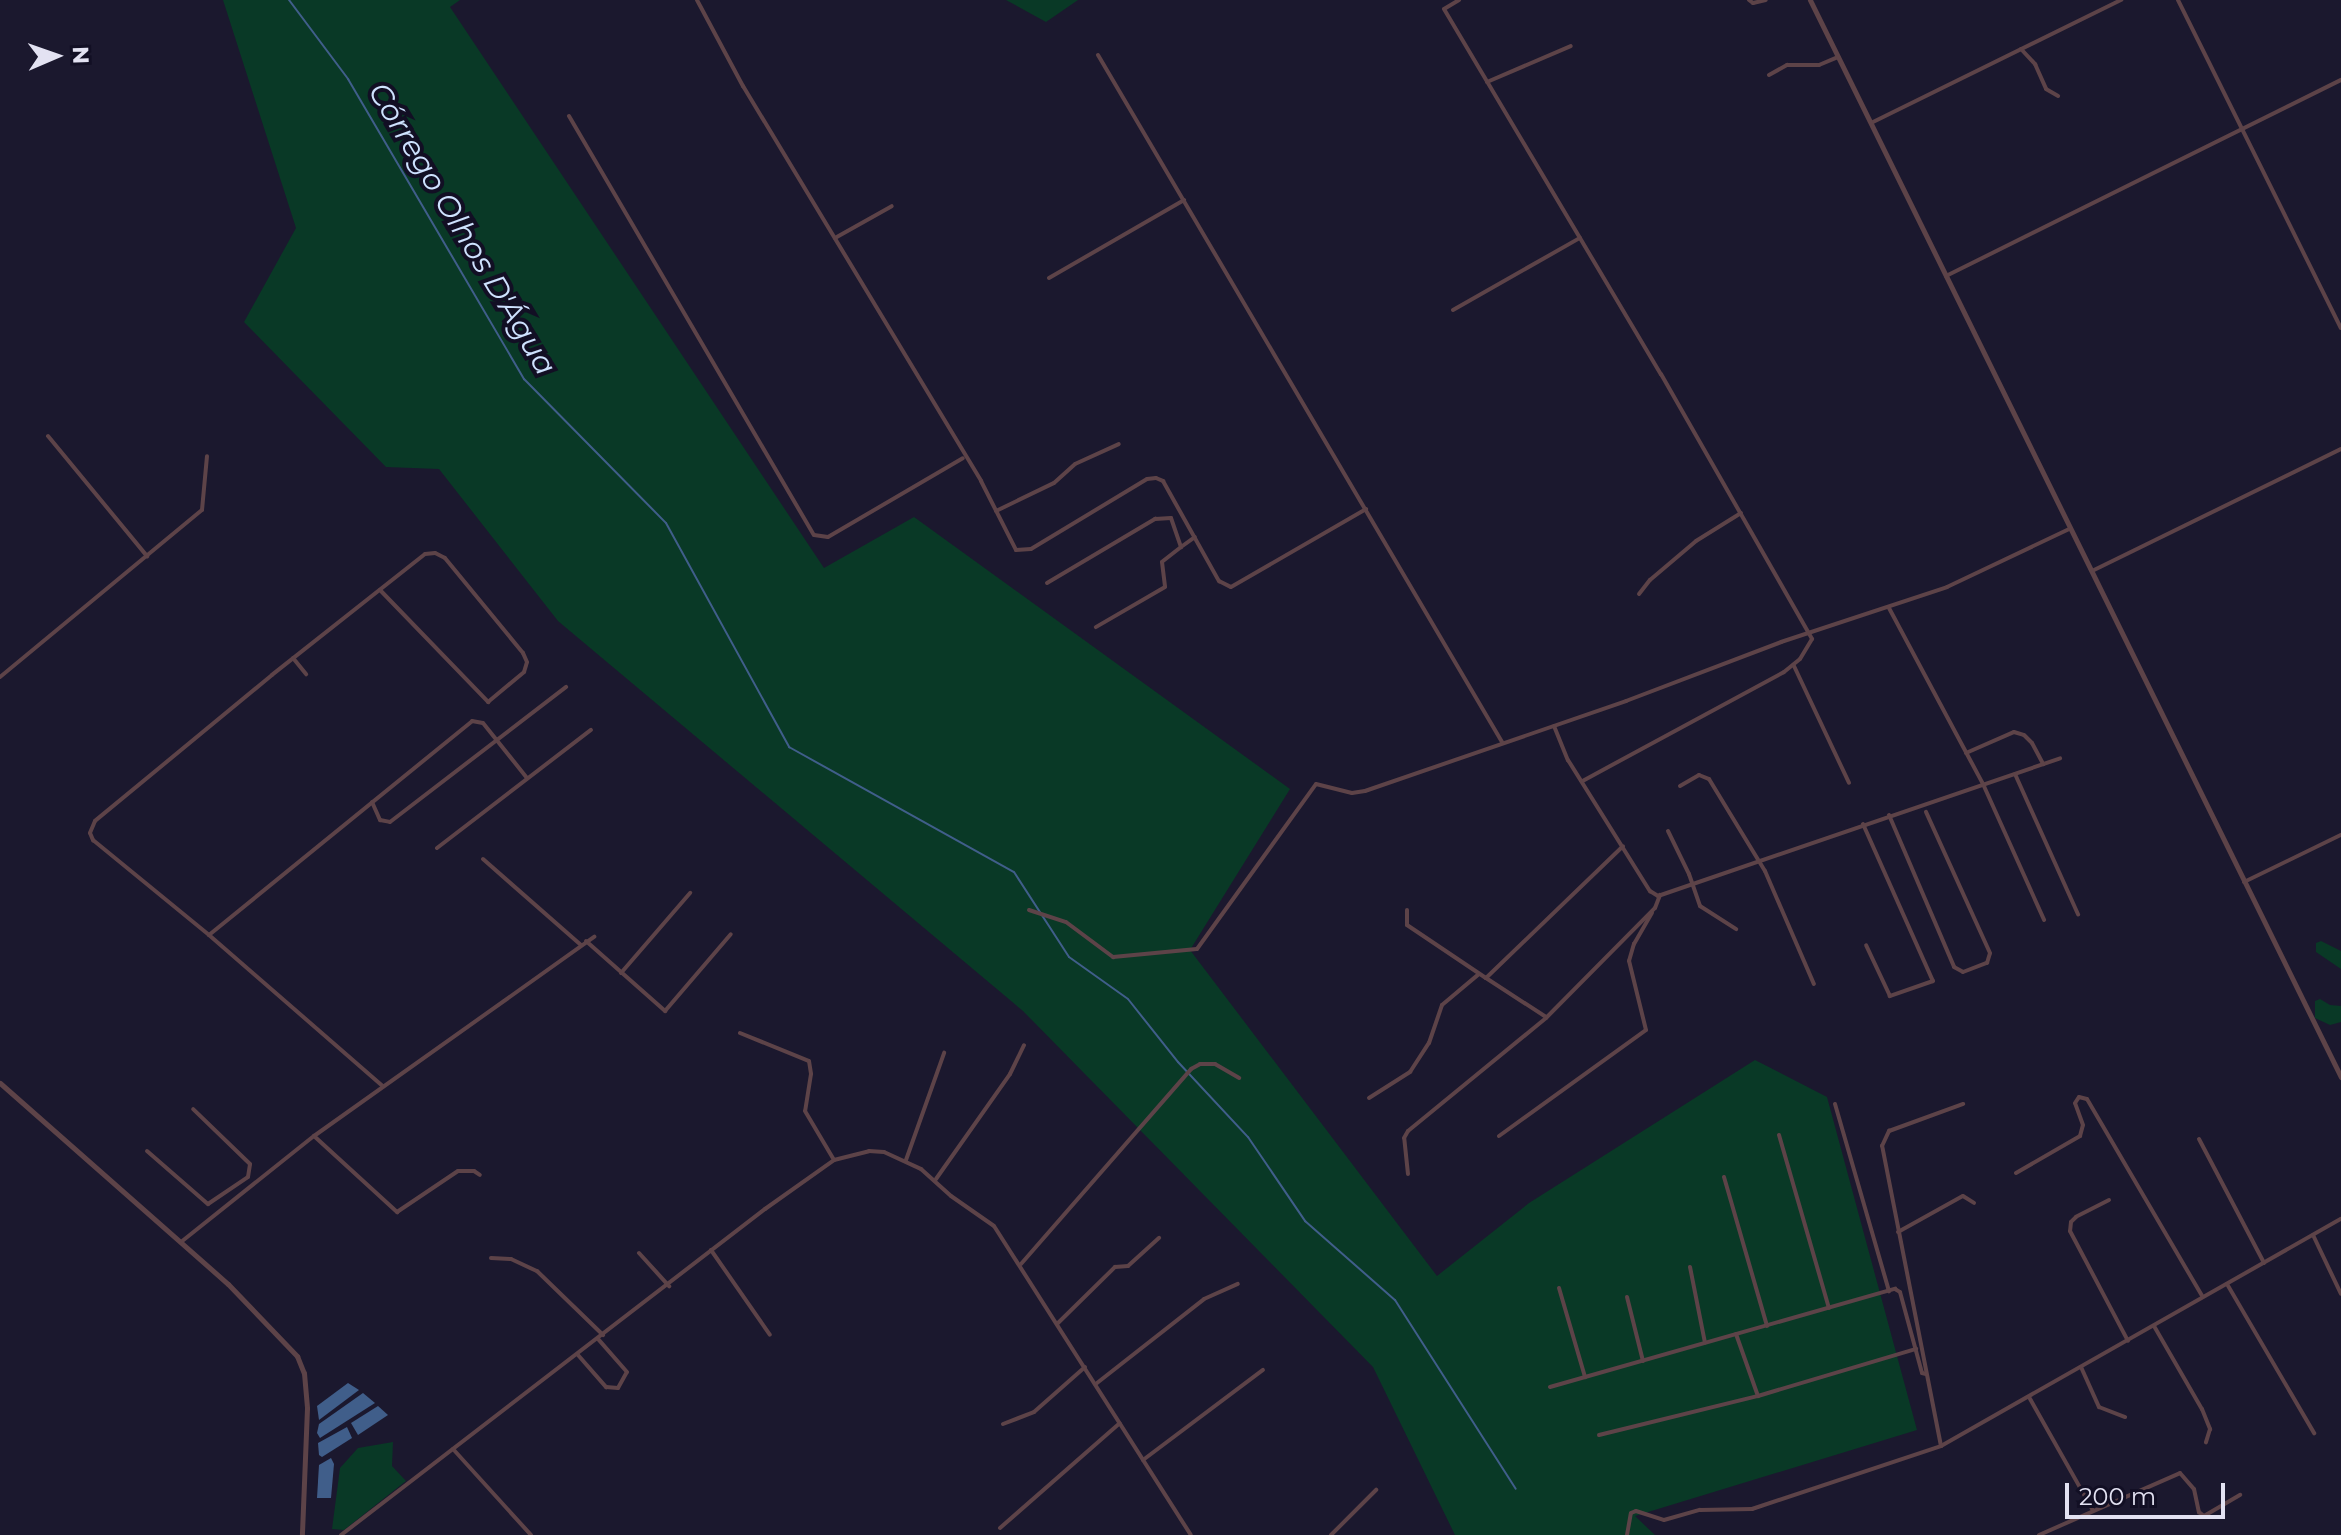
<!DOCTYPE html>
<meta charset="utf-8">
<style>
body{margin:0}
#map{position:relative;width:2341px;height:1535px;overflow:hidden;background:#1b182e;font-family:Montserrat,sans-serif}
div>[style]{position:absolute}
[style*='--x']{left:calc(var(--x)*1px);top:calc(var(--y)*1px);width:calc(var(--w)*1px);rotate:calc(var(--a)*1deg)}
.green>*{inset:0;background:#093926}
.water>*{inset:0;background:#405e8a}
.stream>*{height:2px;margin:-1px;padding:0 1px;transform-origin:1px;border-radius:1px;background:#405e8a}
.minor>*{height:4px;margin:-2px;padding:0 2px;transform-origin:2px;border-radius:2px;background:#5d4348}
.tertiary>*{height:5px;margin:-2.5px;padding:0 2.5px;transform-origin:2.5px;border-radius:2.5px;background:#5d4348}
span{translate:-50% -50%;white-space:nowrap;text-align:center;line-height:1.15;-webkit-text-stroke:8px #120f24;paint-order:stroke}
.water-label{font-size:30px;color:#cee2fe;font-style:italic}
.north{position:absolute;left:16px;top:16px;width:80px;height:80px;-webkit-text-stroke:6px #120f24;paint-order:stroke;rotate:88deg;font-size:22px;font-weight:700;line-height:32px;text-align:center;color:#e3e2f2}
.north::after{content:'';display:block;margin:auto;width:28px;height:36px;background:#e3e2f2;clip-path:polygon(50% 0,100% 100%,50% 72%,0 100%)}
.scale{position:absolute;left:2065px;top:1483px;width:160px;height:36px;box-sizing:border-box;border:4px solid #e3e2f2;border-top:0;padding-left:10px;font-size:24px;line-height:28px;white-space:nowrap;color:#e3e2f2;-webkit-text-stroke:6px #120f24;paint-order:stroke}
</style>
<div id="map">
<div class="green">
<i style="clip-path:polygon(223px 0,460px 0,450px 7px,824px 568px,914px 517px,1290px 789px,1190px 950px,1437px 1276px,1529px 1203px,1755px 1060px,1827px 1097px,1917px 1430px,1635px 1516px,1655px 1535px,1455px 1535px,1373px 1367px,1023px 1011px,558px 621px,439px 469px,386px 467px,244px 322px,296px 228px)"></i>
<i style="clip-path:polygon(1006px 0,1078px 0,1046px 22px)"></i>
<i style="clip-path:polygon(2321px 941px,2341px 951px,2341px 969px,2316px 952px,2316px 943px)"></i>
<i style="clip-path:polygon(2320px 999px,2330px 1005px,2341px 1006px,2341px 1022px,2330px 1025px,2315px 1018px,2315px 1001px)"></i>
<i style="clip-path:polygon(393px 1442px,392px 1466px,406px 1481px,344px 1530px,332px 1529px,340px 1468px,358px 1448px)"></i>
</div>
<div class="water">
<i style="clip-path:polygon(348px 1383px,359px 1390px,319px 1420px,317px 1406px)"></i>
<i style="clip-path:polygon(363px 1393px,375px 1403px,320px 1438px,317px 1433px,319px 1424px)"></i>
<i style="clip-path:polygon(378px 1406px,388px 1415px,358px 1435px,351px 1423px)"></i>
<i style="clip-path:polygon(347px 1427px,352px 1438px,322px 1457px,319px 1455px,318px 1443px)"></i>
<i style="clip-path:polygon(331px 1458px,334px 1464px,331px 1498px,317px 1498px,319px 1465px)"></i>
</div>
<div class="stream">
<i style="--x:289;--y:0;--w:99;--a:53.2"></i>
<i style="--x:348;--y:79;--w:348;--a:59.6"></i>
<i style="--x:524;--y:379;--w:202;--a:45.4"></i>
<i style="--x:666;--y:523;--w:256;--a:61.2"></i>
<i style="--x:789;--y:747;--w:257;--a:29.1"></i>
<i style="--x:1014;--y:872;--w:101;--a:57.1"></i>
<i style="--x:1069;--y:957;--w:72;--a:35.4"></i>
<i style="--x:1128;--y:999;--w:80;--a:51.6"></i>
<i style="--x:1178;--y:1062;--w:103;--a:47"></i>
<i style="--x:1248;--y:1137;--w:102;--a:55.8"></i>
<i style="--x:1305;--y:1221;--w:120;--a:41.3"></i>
<i style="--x:1395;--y:1300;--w:224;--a:57.4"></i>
</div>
<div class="minor">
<i style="--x:697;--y:0;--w:98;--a:61.9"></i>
<i style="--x:743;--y:86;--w:461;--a:58.9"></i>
<i style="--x:981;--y:481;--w:77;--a:63.1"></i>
<i style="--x:1016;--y:550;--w:15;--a:-4"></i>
<i style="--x:1031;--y:549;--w:135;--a:-31.1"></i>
<i style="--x:1147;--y:479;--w:9;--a:-6"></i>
<i style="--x:1156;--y:478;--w:8;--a:23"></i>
<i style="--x:1163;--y:481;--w:115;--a:60.8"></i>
<i style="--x:1219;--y:581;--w:13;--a:27"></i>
<i style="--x:1231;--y:587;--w:156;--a:-30"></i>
<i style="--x:1459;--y:0;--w:17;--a:149"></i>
<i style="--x:1444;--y:9;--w:425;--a:59.3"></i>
<i style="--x:1661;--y:374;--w:305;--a:60.3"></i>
<i style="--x:1812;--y:639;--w:23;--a:121"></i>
<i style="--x:1800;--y:659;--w:21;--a:141"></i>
<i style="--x:1784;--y:672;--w:230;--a:151.6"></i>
<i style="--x:1749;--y:0;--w:5;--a:37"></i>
<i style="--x:1753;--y:3;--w:13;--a:-13"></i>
<i style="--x:2178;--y:0;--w:366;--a:63.6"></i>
<i style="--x:2021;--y:49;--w:21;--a:47"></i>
<i style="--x:2035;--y:64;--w:27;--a:66"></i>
<i style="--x:2046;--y:89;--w:14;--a:30"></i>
<i style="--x:1098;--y:55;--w:797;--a:59.54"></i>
<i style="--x:1769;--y:75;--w:21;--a:-29"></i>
<i style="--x:1787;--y:65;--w:32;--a:0"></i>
<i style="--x:1819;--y:65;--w:21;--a:-23"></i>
<i style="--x:1487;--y:82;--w:91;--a:-23.2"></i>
<i style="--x:569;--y:116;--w:485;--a:59.7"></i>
<i style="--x:814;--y:535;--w:14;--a:8"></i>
<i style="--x:828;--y:537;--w:156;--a:-30.3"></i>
<i style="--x:1871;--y:123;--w:279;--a:-26.2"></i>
<i style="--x:835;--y:238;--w:65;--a:-29.3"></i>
<i style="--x:1946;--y:276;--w:441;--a:-26.4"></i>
<i style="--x:1049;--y:278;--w:156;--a:-30"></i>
<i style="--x:1453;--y:310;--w:146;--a:-29.6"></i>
<i style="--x:48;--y:436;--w:156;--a:50.5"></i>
<i style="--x:996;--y:511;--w:64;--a:-25.8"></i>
<i style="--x:1054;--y:483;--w:28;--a:-42"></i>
<i style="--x:1075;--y:464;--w:48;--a:-24.4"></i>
<i style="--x:1181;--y:547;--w:17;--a:-36"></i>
<i style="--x:2092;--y:571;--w:277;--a:-26.1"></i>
<i style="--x:1047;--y:583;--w:126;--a:-30.7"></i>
<i style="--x:1155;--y:519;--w:16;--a:-4"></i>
<i style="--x:1171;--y:518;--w:31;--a:71"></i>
<i style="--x:1181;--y:547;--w:24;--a:142"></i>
<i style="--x:1162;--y:562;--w:25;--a:83"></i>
<i style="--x:1165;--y:587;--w:80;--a:149.9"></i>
<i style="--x:380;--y:590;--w:156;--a:46"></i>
<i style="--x:488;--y:702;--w:47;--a:-39.8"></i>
<i style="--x:524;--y:672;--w:10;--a:-73"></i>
<i style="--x:527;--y:662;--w:10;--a:-114"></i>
<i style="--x:523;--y:653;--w:123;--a:-129.4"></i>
<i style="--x:445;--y:558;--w:11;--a:-153"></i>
<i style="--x:435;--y:553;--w:10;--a:174"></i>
<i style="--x:425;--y:554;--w:195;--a:141.7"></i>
<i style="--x:272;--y:675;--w:229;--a:140.5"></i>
<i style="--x:95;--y:821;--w:13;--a:113"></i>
<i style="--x:90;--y:833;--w:8;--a:67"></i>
<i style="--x:93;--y:840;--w:150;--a:39.3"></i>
<i style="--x:209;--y:935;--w:230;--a:41"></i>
<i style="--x:1639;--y:594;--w:18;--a:-52"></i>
<i style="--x:1650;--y:580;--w:60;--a:-40.3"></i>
<i style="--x:1696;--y:541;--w:53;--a:-31.9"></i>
<i style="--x:1889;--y:608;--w:200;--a:61.9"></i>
<i style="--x:1983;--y:784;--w:149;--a:65.8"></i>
<i style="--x:293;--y:658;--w:21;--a:51"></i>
<i style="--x:1794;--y:666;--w:129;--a:64.8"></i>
<i style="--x:0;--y:677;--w:262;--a:-39.6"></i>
<i style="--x:202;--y:510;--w:54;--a:-84.7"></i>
<i style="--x:1554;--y:726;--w:37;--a:68"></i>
<i style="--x:1568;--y:760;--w:155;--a:58"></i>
<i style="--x:1650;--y:891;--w:9;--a:32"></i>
<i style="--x:1658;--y:896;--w:425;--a:-18.9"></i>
<i style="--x:1966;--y:753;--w:52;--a:-23.6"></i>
<i style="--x:2014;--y:732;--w:10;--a:17"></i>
<i style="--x:2024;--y:735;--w:11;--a:45"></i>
<i style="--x:2032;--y:743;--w:24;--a:62"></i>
<i style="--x:2015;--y:774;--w:154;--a:65.8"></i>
<i style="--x:1680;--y:786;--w:22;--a:-30"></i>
<i style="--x:1699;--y:775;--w:11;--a:22"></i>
<i style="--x:1709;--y:779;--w:108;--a:58.7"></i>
<i style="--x:1765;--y:871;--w:123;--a:66.6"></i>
<i style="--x:372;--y:802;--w:20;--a:66"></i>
<i style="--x:380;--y:820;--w:10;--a:11"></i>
<i style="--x:390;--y:822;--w:222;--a:-37.5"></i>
<i style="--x:1889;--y:815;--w:165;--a:66.8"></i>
<i style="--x:1954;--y:967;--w:10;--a:29"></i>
<i style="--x:1963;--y:972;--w:26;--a:-21"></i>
<i style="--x:1987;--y:963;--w:10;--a:-73"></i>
<i style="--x:1990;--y:953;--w:155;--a:-114.4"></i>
<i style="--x:1863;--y:824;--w:172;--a:66"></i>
<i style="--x:1933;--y:981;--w:46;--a:160.8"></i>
<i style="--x:1890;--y:996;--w:56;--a:-115.2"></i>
<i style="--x:1668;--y:831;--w:48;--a:64"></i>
<i style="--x:1689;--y:874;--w:34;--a:71"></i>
<i style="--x:1700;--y:906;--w:43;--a:32.6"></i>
<i style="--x:437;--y:848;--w:194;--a:-37.5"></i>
<i style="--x:483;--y:859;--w:130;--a:41.3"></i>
<i style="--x:2244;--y:882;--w:108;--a:-25.9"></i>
<i style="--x:1029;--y:910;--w:39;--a:18"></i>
<i style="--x:1066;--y:922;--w:59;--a:36.7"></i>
<i style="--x:1113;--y:957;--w:84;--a:-5.4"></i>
<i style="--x:1197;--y:949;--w:203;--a:-54.2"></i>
<i style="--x:1316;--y:784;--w:37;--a:14"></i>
<i style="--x:1352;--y:793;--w:13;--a:-9"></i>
<i style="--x:1365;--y:791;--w:276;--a:-19"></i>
<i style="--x:1626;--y:701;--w:166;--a:-20.8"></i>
<i style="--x:1781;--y:642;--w:175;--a:-18.3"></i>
<i style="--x:1947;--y:587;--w:137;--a:-25.4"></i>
<i style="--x:1407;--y:910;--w:15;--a:90"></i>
<i style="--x:1407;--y:925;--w:95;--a:33.9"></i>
<i style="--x:209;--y:935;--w:339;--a:-39.1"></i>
<i style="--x:472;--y:721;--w:11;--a:10"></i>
<i style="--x:483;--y:723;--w:70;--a:51.3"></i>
<i style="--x:586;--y:941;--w:106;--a:41.5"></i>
<i style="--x:665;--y:1011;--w:101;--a:-49.4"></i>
<i style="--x:621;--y:973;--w:106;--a:-49.2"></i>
<i style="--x:1546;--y:1017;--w:72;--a:-147"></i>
<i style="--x:1486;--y:978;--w:190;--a:-43.9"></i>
<i style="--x:740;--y:1033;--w:74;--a:22.1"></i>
<i style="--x:809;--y:1061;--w:13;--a:81"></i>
<i style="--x:811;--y:1074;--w:37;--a:99"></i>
<i style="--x:805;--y:1111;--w:57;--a:59.4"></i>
<i style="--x:1369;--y:1098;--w:49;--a:-32.4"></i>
<i style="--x:1410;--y:1072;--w:35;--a:-57"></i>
<i style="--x:1429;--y:1043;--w:40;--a:-71.1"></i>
<i style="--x:1442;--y:1005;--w:48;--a:-40"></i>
<i style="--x:1835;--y:1104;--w:195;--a:73.9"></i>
<i style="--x:1779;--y:1135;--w:180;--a:73.9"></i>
<i style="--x:314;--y:1136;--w:113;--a:42.5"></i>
<i style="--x:397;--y:1212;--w:73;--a:-33.9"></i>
<i style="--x:458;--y:1171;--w:16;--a:0"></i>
<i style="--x:474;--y:1171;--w:7;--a:34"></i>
<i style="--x:1499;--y:1136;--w:181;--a:-35.8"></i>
<i style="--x:1646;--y:1030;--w:71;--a:-103.8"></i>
<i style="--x:1629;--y:961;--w:18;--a:-74"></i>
<i style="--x:1634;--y:944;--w:36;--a:-60"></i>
<i style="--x:2199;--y:1139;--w:140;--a:62.3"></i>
<i style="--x:147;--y:1151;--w:81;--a:41"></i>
<i style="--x:208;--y:1204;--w:48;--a:-34"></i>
<i style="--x:248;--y:1177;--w:13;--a:-81"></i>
<i style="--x:250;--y:1164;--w:79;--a:-136"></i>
<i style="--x:906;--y:1160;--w:114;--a:-70.4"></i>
<i style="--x:2016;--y:1173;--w:74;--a:-30"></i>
<i style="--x:2080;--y:1136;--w:11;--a:-75"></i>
<i style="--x:2083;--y:1125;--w:23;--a:-110"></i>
<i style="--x:2075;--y:1103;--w:7;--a:-56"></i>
<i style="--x:2079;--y:1097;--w:8;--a:14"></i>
<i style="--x:2087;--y:1099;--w:228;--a:59.7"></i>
<i style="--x:1408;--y:1174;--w:36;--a:-96"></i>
<i style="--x:1404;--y:1138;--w:8;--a:-60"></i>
<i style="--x:1408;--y:1131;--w:178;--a:-39.3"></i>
<i style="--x:1546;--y:1018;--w:155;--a:-45.3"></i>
<i style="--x:1655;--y:908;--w:14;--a:-69"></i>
<i style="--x:1724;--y:1177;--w:155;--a:73.9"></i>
<i style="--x:936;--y:1179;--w:128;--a:-54.8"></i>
<i style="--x:1010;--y:1074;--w:32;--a:-64"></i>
<i style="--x:2109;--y:1200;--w:37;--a:153"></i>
<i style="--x:2076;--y:1217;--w:7;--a:135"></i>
<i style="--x:2071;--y:1222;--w:9;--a:96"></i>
<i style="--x:2070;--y:1231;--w:124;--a:62.2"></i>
<i style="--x:1898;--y:1232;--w:74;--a:-29"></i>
<i style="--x:1963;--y:1196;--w:13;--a:32"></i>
<i style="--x:2313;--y:1235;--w:65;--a:64.6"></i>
<i style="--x:181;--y:1242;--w:170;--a:-38.6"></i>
<i style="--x:314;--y:1136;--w:344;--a:-35.4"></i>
<i style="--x:711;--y:1250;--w:103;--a:55.2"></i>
<i style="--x:639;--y:1253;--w:45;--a:47.7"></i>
<i style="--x:491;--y:1258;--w:20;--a:3"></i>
<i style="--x:511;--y:1259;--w:29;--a:25"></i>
<i style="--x:537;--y:1271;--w:92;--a:44.1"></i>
<i style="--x:1021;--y:1264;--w:259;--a:-48.9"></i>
<i style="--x:1191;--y:1069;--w:10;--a:-29"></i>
<i style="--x:1200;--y:1064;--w:15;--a:0"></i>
<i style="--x:1215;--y:1064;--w:28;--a:30"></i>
<i style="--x:1690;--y:1267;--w:77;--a:78.8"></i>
<i style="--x:2227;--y:1284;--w:173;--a:59.7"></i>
<i style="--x:1559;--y:1288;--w:93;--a:73.7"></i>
<i style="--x:1627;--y:1297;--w:66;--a:76"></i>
<i style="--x:1058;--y:1323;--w:80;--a:-44.5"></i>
<i style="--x:1115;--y:1267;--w:13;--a:-4"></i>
<i style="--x:1128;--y:1266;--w:42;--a:-42.1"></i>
<i style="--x:2154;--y:1326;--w:96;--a:60"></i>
<i style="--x:2202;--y:1409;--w:22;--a:68"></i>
<i style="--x:2210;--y:1429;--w:14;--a:107"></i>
<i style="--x:1736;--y:1334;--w:66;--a:70.5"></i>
<i style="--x:578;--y:1355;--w:43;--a:48.8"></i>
<i style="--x:606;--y:1387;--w:12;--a:5"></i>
<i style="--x:618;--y:1388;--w:18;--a:-61"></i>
<i style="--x:627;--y:1372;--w:44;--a:-131.3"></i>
<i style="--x:2081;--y:1367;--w:44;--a:65.8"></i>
<i style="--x:2099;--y:1407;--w:28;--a:21"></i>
<i style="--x:1097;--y:1383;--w:136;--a:-38.1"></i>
<i style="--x:1204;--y:1299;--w:37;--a:-24"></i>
<i style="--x:1550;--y:1387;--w:359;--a:-15.9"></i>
<i style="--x:1895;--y:1289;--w:6;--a:31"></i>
<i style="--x:1900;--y:1292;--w:84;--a:74.8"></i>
<i style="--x:1922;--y:1373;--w:4;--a:14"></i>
<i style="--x:2029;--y:1397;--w:129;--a:60.6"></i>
<i style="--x:1003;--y:1424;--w:33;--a:-21"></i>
<i style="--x:1034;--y:1412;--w:68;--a:-41.4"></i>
<i style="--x:1599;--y:1435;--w:164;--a:-13.8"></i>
<i style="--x:1758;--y:1396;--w:165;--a:-16.6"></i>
<i style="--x:1941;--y:1446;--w:306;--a:-101.1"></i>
<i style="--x:1882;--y:1146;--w:17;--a:-65"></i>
<i style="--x:1889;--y:1131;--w:79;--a:-20"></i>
<i style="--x:453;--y:1449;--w:116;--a:47.8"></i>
<i style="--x:1143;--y:1460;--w:150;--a:-36.9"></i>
<i style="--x:1000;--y:1528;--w:159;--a:-41.2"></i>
<i style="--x:341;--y:1535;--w:535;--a:-37.56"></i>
<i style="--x:765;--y:1209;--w:85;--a:-35.4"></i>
<i style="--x:834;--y:1160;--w:36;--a:-14"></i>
<i style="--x:869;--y:1151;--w:15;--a:4"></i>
<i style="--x:884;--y:1152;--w:41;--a:24.7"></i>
<i style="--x:921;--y:1169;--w:40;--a:42"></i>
<i style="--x:951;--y:1196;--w:52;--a:34.9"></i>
<i style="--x:994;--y:1226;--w:366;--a:57.5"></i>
<i style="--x:1331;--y:1535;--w:64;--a:-45"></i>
<i style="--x:1627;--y:1535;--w:22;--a:-80"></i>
<i style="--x:1631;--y:1513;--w:5;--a:-22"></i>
<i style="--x:1636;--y:1511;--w:29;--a:18"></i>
<i style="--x:1664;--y:1520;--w:37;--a:-16"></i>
<i style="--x:1700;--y:1510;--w:52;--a:-1.1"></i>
<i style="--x:1752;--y:1509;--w:199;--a:-18.4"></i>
<i style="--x:1941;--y:1446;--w:460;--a:-29.6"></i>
<i style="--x:2039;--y:1535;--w:154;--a:-23.7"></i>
<i style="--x:2180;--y:1473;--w:21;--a:49"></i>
<i style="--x:2194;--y:1489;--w:24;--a:78"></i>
<i style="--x:2199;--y:1512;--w:6;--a:39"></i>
<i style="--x:2204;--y:1516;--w:42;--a:-30.3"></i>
</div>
<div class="tertiary">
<i style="--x:1810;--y:0;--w:1201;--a:63.76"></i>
<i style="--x:0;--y:1083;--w:304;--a:41.4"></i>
<i style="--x:228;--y:1284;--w:100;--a:46.2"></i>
<i style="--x:297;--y:1356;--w:18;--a:68"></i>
<i style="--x:304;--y:1373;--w:35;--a:85"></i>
<i style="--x:307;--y:1408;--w:127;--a:92.3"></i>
</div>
<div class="water-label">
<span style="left:462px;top:229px;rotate:59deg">Córrego Olhos D'Água</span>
</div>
<div class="north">N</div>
<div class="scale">200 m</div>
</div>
